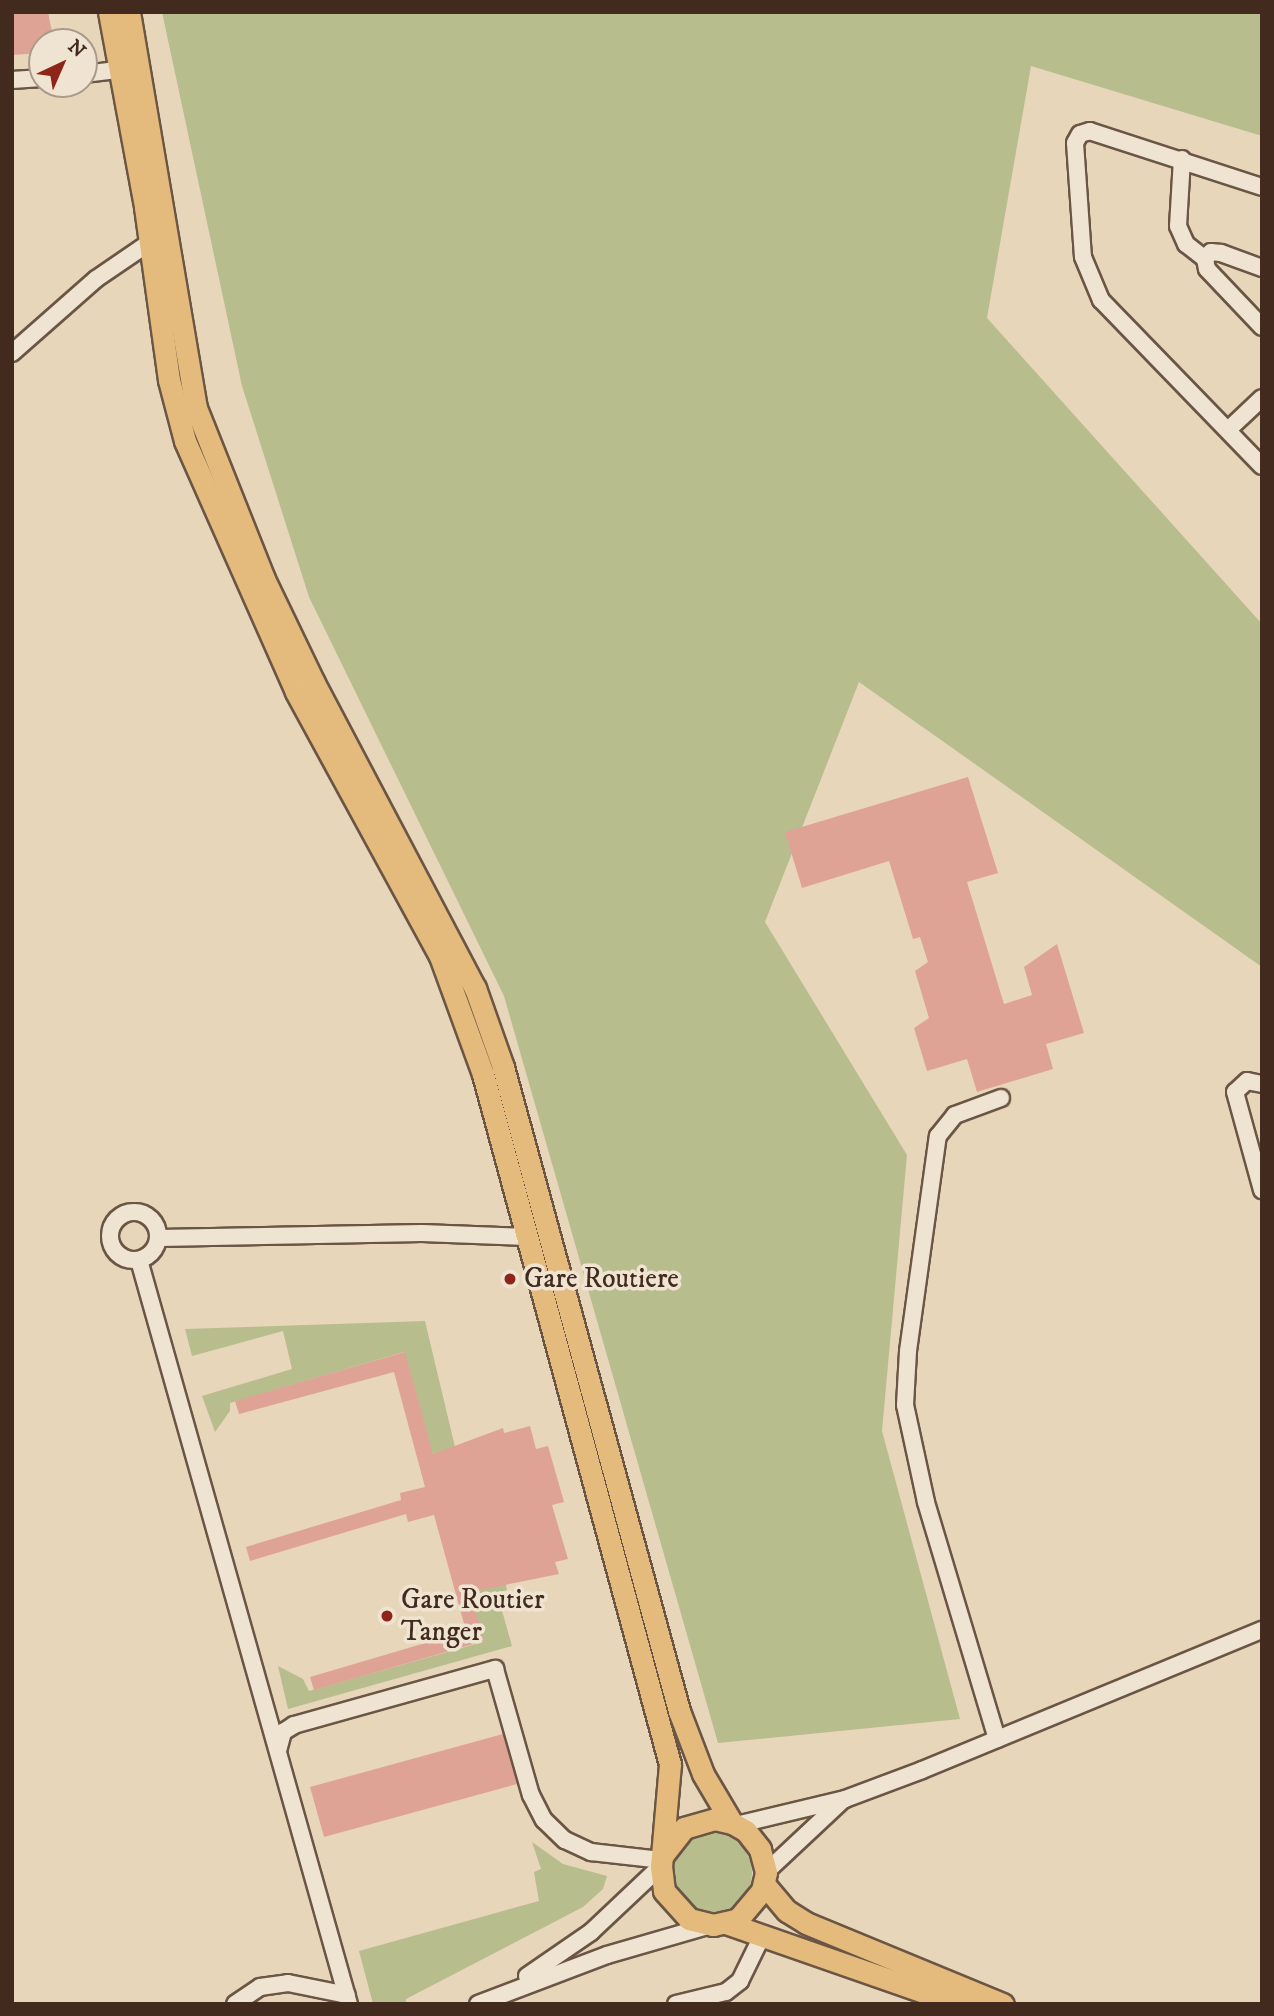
<!DOCTYPE html>
<style>
body{margin:0}
#map{position:relative;width:1274px;height:2016px;overflow:hidden;background:#e7d6b9;font-family:"IM FELL DW Pica",serif}
div>[style]{position:absolute}
[style*='--x']{left:calc(var(--x)*1px);top:calc(var(--y)*1px);width:calc(var(--w)*1px);rotate:calc(var(--a)*1deg)}
.green>*{inset:0;background:#b8bd8d}
.round{border-radius:50%}
.building>*{inset:0;background:#dfa396}
.roads{filter:drop-shadow(2px 0 #6b5545) drop-shadow(-2px 0 #6b5545) drop-shadow(0 2px #6b5545) drop-shadow(0 -2px #6b5545)}
.minor>*{height:16px;margin:-8px;padding:0 8px;transform-origin:8px;border-radius:8px;background:#efe4d2}
.minor>.ring{margin:-8px;padding:0;box-sizing:content-box;background:none;border:16px solid #efe4d2;border-radius:50%}
.major>*{height:21px;margin:-10.5px;padding:0 10.5px;transform-origin:10.5px;border-radius:10.5px;background:#e4bb7c}
.dots>*{width:19px;height:19px;translate:-50% -50%;box-sizing:border-box;border:4px solid #efe4d2;border-radius:50%}
span{translate:-50% -50%;white-space:nowrap;text-align:center;line-height:1.15;-webkit-text-stroke:7px #efe4d2;paint-order:stroke}
.poi-label{font-size:28px;color:#422a1e}
.left{translate:0 -50%;text-align:left}
.frame{position:absolute;inset:0;border:14px solid #422a1e;pointer-events:none}
.north{position:absolute;left:28px;top:28px;width:70px;height:70px;box-sizing:border-box;background:#efe4d2;border:2px solid #aa9a8a;border-radius:50%;rotate:44deg;font-size:19px;font-weight:700;line-height:28px;text-align:center;color:#422a1e}
.north::after{content:'';display:block;margin:auto;width:24px;height:32px;background:#8f2418;clip-path:polygon(50% 0,100% 100%,50% 72%,0 100%)}
</style>
<div id="map">
<div class="green">
<i style="clip-path:polygon(162px 12px,1262px 12px,1262px 136px,1031px 66px,987px 318px,1262px 624px,1262px 967px,859px 682px,765px 922px,907px 1155px,882px 1431px,960px 1719px,718px 1743px,504px 996px,309px 597px,242px 386px)"></i>
<i style="clip-path:polygon(425px 1321px,455px 1447px,437px 1469px,404px 1352px,230px 1403px,230px 1411px,215px 1432px,202px 1396px,292px 1369px,283px 1331px,192px 1356px,185px 1329px)"></i>
<i style="clip-path:polygon(467px 1580px,505px 1581px,507px 1590px,497px 1593px,512px 1646px,288px 1709px,278px 1666px,303px 1679px,309px 1691px,483px 1642px)"></i>
<i class="round" style="left:670px;top:1832px;width:82px;height:82px"></i>
<i style="clip-path:polygon(532px 1842px,563px 1864px,607px 1876px,603px 1889px,583px 1907px,406px 1999px,406px 2004px,373px 2004px,359px 1951px,539px 1901px,534px 1872px,541px 1869px)"></i>
</div>
<div class="building">
<i style="clip-path:polygon(12px 12px,48px 12px,54px 42px,42px 42px,42px 53px,12px 55px)"></i>
<i style="clip-path:polygon(968px 777px,998px 873px,967px 882px,1004px 1004px,1032px 995px,1024px 967px,1057px 944px,1084px 1033px,1046px 1044px,1053px 1069px,977px 1092px,967px 1059px,927px 1071px,914px 1028px,929px 1018px,915px 971px,928px 962px,920px 937px,913px 939px,889px 861px,802px 888px,785px 832px)"></i>
<i style="clip-path:polygon(405px 1352px,433px 1454px,503px 1428px,504px 1433px,530px 1426px,536px 1449px,548px 1446px,564px 1502px,552px 1505px,568px 1559px,555px 1562px,559px 1574px,470px 1592px,484px 1641px,314px 1690px,310px 1677px,466px 1631px,434px 1515px,408px 1522px,406px 1514px,250px 1561px,246px 1547px,401px 1500px,400px 1493px,425px 1487px,394px 1372px,239px 1414px,235px 1401px)"></i>
<i style="clip-path:polygon(503px 1734px,517px 1784px,324px 1837px,310px 1787px)"></i>
</div>
<div class="roads">
<div class="minor">
<i style="--x:84;--y:74;--w:35;--a:-7"></i>
<i style="--x:12;--y:80;--w:30;--a:-4"></i>
<i style="--x:1182;--y:159;--w:67;--a:93.4"></i>
<i style="--x:1178;--y:226;--w:20;--a:66"></i>
<i style="--x:1186;--y:244;--w:24;--a:38"></i>
<i style="--x:1262;--y:187;--w:181;--a:-162"></i>
<i style="--x:1090;--y:131;--w:10;--a:163"></i>
<i style="--x:1080;--y:134;--w:10;--a:119"></i>
<i style="--x:1075;--y:143;--w:114;--a:86"></i>
<i style="--x:1083;--y:257;--w:47;--a:67.3"></i>
<i style="--x:1101;--y:300;--w:231;--a:45.9"></i>
<i style="--x:1262;--y:268;--w:44;--a:-159.9"></i>
<i style="--x:1221;--y:253;--w:10;--a:-174"></i>
<i style="--x:1211;--y:252;--w:9;--a:131"></i>
<i style="--x:1205;--y:259;--w:10;--a:79"></i>
<i style="--x:1207;--y:269;--w:80;--a:46.5"></i>
<i style="--x:12;--y:353;--w:112;--a:-41.4"></i>
<i style="--x:96;--y:279;--w:65;--a:-34.4"></i>
<i style="--x:1229;--y:429;--w:45;--a:-43.2"></i>
<i style="--x:1262;--y:1084;--w:15;--a:-169"></i>
<i style="--x:1247;--y:1081;--w:16;--a:137"></i>
<i style="--x:1235;--y:1092;--w:102;--a:74.6"></i>
<i class="ring" style="left:110px;top:1212px;width:32px;height:32px"></i>
<i style="--x:159;--y:1238;--w:263;--a:-1.1"></i>
<i style="--x:422;--y:1233;--w:105;--a:2.2"></i>
<i style="--x:139;--y:1260;--w:773;--a:74.24"></i>
<i style="--x:997;--y:1739;--w:247;--a:-106.7"></i>
<i style="--x:926;--y:1502;--w:99;--a:-102.2"></i>
<i style="--x:905;--y:1405;--w:54;--a:-86.8"></i>
<i style="--x:908;--y:1351;--w:217;--a:-82.1"></i>
<i style="--x:938;--y:1136;--w:27;--a:-51"></i>
<i style="--x:955;--y:1115;--w:49;--a:-20.3"></i>
<i style="--x:278;--y:1751;--w:20;--a:-75"></i>
<i style="--x:283;--y:1732;--w:13;--a:-32"></i>
<i style="--x:294;--y:1725;--w:209;--a:-15.6"></i>
<i style="--x:495;--y:1669;--w:131;--a:74.1"></i>
<i style="--x:531;--y:1795;--w:28;--a:63"></i>
<i style="--x:544;--y:1820;--w:29;--a:44"></i>
<i style="--x:565;--y:1840;--w:29;--a:25"></i>
<i style="--x:591;--y:1852;--w:70;--a:6.5"></i>
<i style="--x:736;--y:1825;--w:112;--a:-13.4"></i>
<i style="--x:845;--y:1799;--w:82;--a:-20.6"></i>
<i style="--x:922;--y:1770;--w:368;--a:-22.4"></i>
<i style="--x:766;--y:1872;--w:105;--a:-43.1"></i>
<i style="--x:527;--y:1976;--w:78;--a:-34.5"></i>
<i style="--x:591;--y:1932;--w:96;--a:-43.3"></i>
<i style="--x:235;--y:2004;--w:30;--a:-34"></i>
<i style="--x:260;--y:1987;--w:28;--a:-8"></i>
<i style="--x:288;--y:1983;--w:60;--a:11.5"></i>
<i style="--x:478;--y:2004;--w:138;--a:-20.8"></i>
<i style="--x:607;--y:1955;--w:108;--a:-16.1"></i>
<i style="--x:676;--y:2004;--w:51;--a:-13.5"></i>
<i style="--x:726;--y:1992;--w:18;--a:-38"></i>
<i style="--x:740;--y:1981;--w:50;--a:-63.9"></i>
</div>
<div class="major">
<i style="--x:109;--y:12;--w:198;--a:79.5"></i>
<i style="--x:145;--y:207;--w:175;--a:82.1"></i>
<i style="--x:169;--y:380;--w:63;--a:75.3"></i>
<i style="--x:185;--y:441;--w:274;--a:66.1"></i>
<i style="--x:296;--y:692;--w:301;--a:61.4"></i>
<i style="--x:440;--y:956;--w:126;--a:70"></i>
<i style="--x:483;--y:1074;--w:715;--a:74.84"></i>
<i style="--x:670;--y:1764;--w:102;--a:95"></i>
<i style="--x:661;--y:1866;--w:25;--a:83"></i>
<i style="--x:664;--y:1891;--w:38;--a:48"></i>
<i style="--x:689;--y:1919;--w:25;--a:14"></i>
<i style="--x:713;--y:1925;--w:26;--a:-13"></i>
<i style="--x:738;--y:1919;--w:38;--a:-50"></i>
<i style="--x:762;--y:1890;--w:18;--a:-77"></i>
<i style="--x:766;--y:1872;--w:24;--a:-105"></i>
<i style="--x:760;--y:1849;--w:23;--a:-128"></i>
<i style="--x:746;--y:1831;--w:16;--a:-150"></i>
<i style="--x:732;--y:1823;--w:17;--a:-167"></i>
<i style="--x:715;--y:1819;--w:32;--a:164"></i>
<i style="--x:684;--y:1828;--w:33;--a:128"></i>
<i style="--x:129;--y:12;--w:402;--a:80.4"></i>
<i style="--x:196;--y:408;--w:184;--a:68.3"></i>
<i style="--x:264;--y:579;--w:115;--a:64.3"></i>
<i style="--x:314;--y:683;--w:345;--a:62.2"></i>
<i style="--x:475;--y:988;--w:84;--a:70.5"></i>
<i style="--x:503;--y:1067;--w:668;--a:74.71"></i>
<i style="--x:679;--y:1711;--w:67;--a:69.1"></i>
<i style="--x:703;--y:1774;--w:57;--a:59.4"></i>
<i style="--x:764;--y:1884;--w:35;--a:50"></i>
<i style="--x:787;--y:1911;--w:22;--a:32"></i>
<i style="--x:806;--y:1923;--w:213;--a:22.4"></i>
<i style="--x:726;--y:1923;--w:247;--a:19.2"></i>
</div>
</div>
<div class="dots">
<i style="left:510px;top:1279px;background:#8f2418"></i>
<i style="left:387px;top:1616px;background:#8f2418"></i>
</div>
<div class="poi-label">
<span class="left" style="left:524px;top:1279px">Gare Routiere</span>
<span class="left" style="left:401px;top:1616px">Gare Routier<br>Tanger</span>
</div>
<div class="frame"></div>
<div class="north">N</div>
</div>
